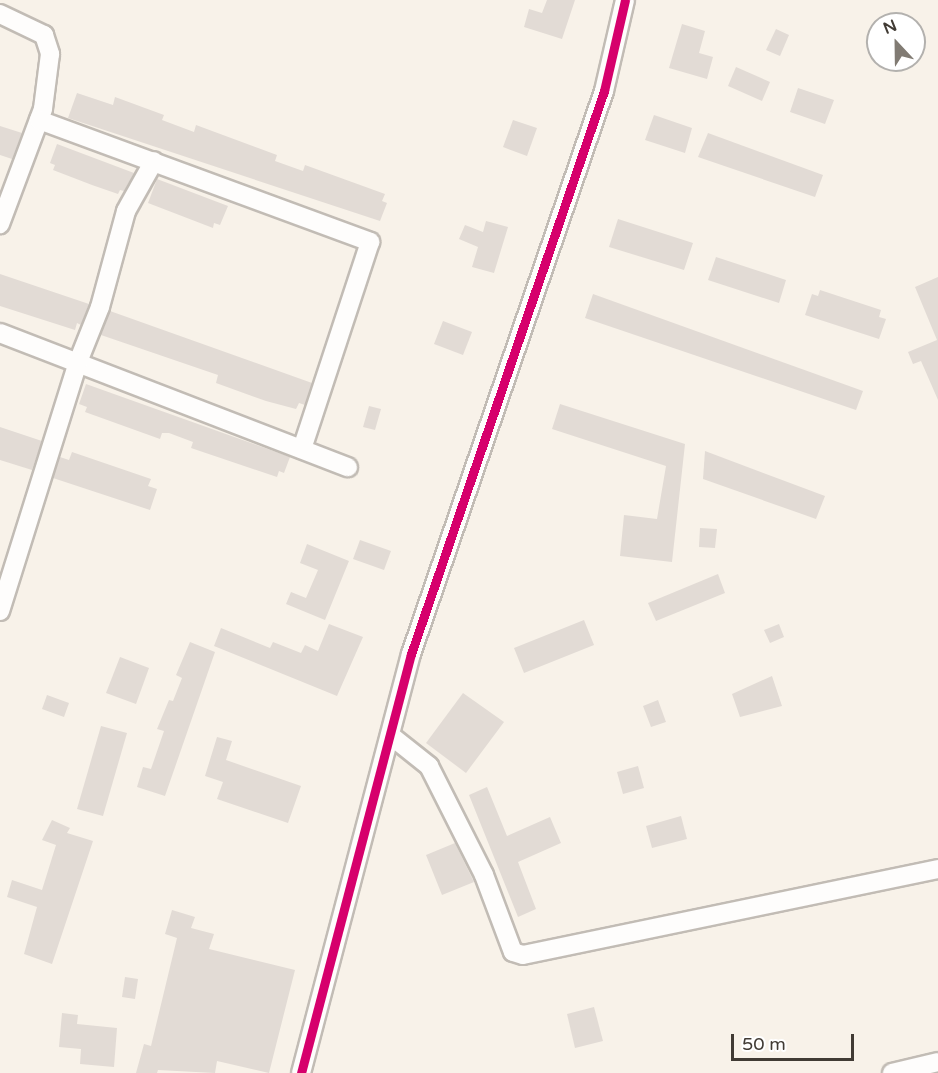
<!DOCTYPE html>
<style>
body{margin:0}
#map{position:relative;width:938px;height:1073px;overflow:hidden;background:#f8f2e9;font-family:"Varela Round",sans-serif}
div>[style]{position:absolute}
[style*='--x']{left:calc(var(--x)*1px);top:calc(var(--y)*1px);width:calc(var(--w)*1px);rotate:calc(var(--a)*1deg)}
.building>*{inset:0;background:#e2dbd5}
.roads{filter:drop-shadow(2px 0 #c2bcb5) drop-shadow(-2px 0 #c2bcb5) drop-shadow(0 2px #c2bcb5) drop-shadow(0 -2px #c2bcb5)}
.minor>*{height:18px;margin:-9px;padding:0 9px;transform-origin:9px;border-radius:9px;background:#fefdfc}
.cycleway>*{height:9px;margin:-4.5px;padding:0 4.5px;transform-origin:4.5px;border-radius:4.5px;background:#d6006c}
span{translate:-50% -50%;white-space:nowrap;text-align:center;line-height:1.15;-webkit-text-stroke:4.5px #fff;paint-order:stroke}
.north{position:absolute;left:866px;top:12px;width:60px;height:60px;box-sizing:border-box;background:#fff;border:2px solid #b3b1ae;border-radius:50%;rotate:338deg;font-size:16px;font-weight:700;line-height:24px;text-align:center;color:#413b34}
.north::after{content:'';display:block;margin:auto;width:21px;height:27px;background:#817b73;clip-path:polygon(50% 0,100% 100%,50% 72%,0 100%)}
.scale{position:absolute;left:731px;top:1034px;width:123px;height:27px;box-sizing:border-box;border:3px solid #413b34;border-top:0;padding-left:8px;font-size:18px;line-height:21px;white-space:nowrap;color:#413b34;-webkit-text-stroke:4px #fff;paint-order:stroke}
</style>
<div id="map">
<div class="building">
<i style="clip-path:polygon(547px 0,575px 0,562px 39px,524px 27px,529px 9px,542px 13px)"></i>
<i style="clip-path:polygon(682px 24px,705px 31px,699px 53px,713px 57px,707px 79px,669px 68px)"></i>
<i style="clip-path:polygon(776px 29px,789px 35px,780px 56px,766px 50px)"></i>
<i style="clip-path:polygon(736px 67px,770px 82px,762px 101px,728px 86px)"></i>
<i style="clip-path:polygon(798px 88px,834px 100px,825px 124px,790px 112px)"></i>
<i style="clip-path:polygon(77px 93px,113px 105px,115px 97px,164px 115px,162px 120px,194px 132px,196px 125px,277px 155px,275px 161px,303px 171px,305px 165px,385px 194px,382px 201px,387px 203px,380px 221px,68px 118px)"></i>
<i style="clip-path:polygon(654px 115px,692px 128px,685px 153px,645px 140px)"></i>
<i style="clip-path:polygon(513px 120px,537px 128px,527px 156px,503px 147px)"></i>
<i style="clip-path:polygon(0 126px,22px 133px,12px 159px,0 155px)"></i>
<i style="clip-path:polygon(708px 133px,823px 175px,815px 197px,698px 157px)"></i>
<i style="clip-path:polygon(57px 144px,134px 173px,124px 191px,120px 190px,118px 194px,92px 185px,53px 170px,55px 165px,50px 163px)"></i>
<i style="clip-path:polygon(157px 179px,228px 206px,220px 225px,214px 223px,213px 228px,148px 203px)"></i>
<i style="clip-path:polygon(618px 219px,693px 243px,684px 270px,609px 247px)"></i>
<i style="clip-path:polygon(486px 221px,508px 227px,494px 273px,472px 267px,478px 247px,459px 239px,465px 225px,483px 232px)"></i>
<i style="clip-path:polygon(716px 257px,786px 280px,779px 303px,708px 280px)"></i>
<i style="clip-path:polygon(0 274px,89px 304px,81px 325px,77px 323px,75px 330px,0 306px)"></i>
<i style="clip-path:polygon(938px 277px,938px 400px,921px 361px,913px 364px,908px 352px,937px 340px,915px 287px)"></i>
<i style="clip-path:polygon(820px 290px,881px 310px,879px 317px,886px 319px,879px 339px,805px 315px,812px 294px,818px 296px)"></i>
<i style="clip-path:polygon(593px 294px,863px 391px,856px 410px,585px 318px)"></i>
<i style="clip-path:polygon(110px 311px,312px 383px,305px 405px,299px 403px,296px 409px,266px 401px,216px 383px,218px 375px,101px 335px)"></i>
<i style="clip-path:polygon(443px 321px,472px 332px,463px 355px,434px 344px)"></i>
<i style="clip-path:polygon(86px 384px,290px 457px,284px 473px,279px 471px,277px 477px,191px 448px,193px 442px,169px 433px,162px 433px,160px 439px,85px 412px,87px 407px,79px 404px)"></i>
<i style="clip-path:polygon(560px 404px,685px 444px,672px 562px,620px 556px,624px 515px,657px 519px,666px 466px,552px 429px)"></i>
<i style="clip-path:polygon(369px 406px,381px 409px,375px 430px,363px 427px)"></i>
<i style="clip-path:polygon(0 427px,42px 441px,32px 470px,0 460px)"></i>
<i style="clip-path:polygon(705px 451px,825px 496px,816px 519px,703px 479px)"></i>
<i style="clip-path:polygon(72px 452px,151px 479px,148px 486px,157px 489px,150px 510px,53px 478px,60px 457px,69px 460px)"></i>
<i style="clip-path:polygon(700px 528px,717px 529px,715px 548px,699px 547px)"></i>
<i style="clip-path:polygon(360px 540px,391px 551px,384px 570px,353px 559px)"></i>
<i style="clip-path:polygon(307px 544px,349px 561px,325px 620px,286px 604px,291px 592px,306px 598px,318px 570px,300px 563px)"></i>
<i style="clip-path:polygon(718px 574px,725px 593px,656px 621px,648px 603px)"></i>
<i style="clip-path:polygon(584px 620px,594px 645px,524px 673px,514px 648px)"></i>
<i style="clip-path:polygon(329px 624px,363px 637px,337px 696px,214px 646px,221px 628px,270px 648px,273px 642px,301px 653px,305px 645px,318px 651px)"></i>
<i style="clip-path:polygon(779px 624px,784px 637px,770px 643px,764px 630px)"></i>
<i style="clip-path:polygon(190px 642px,215px 652px,165px 796px,137px 787px,143px 767px,151px 769px,164px 731px,157px 729px,169px 700px,173px 701px,182px 678px,176px 675px)"></i>
<i style="clip-path:polygon(120px 657px,149px 668px,136px 704px,106px 693px)"></i>
<i style="clip-path:polygon(772px 676px,782px 706px,740px 717px,732px 694px)"></i>
<i style="clip-path:polygon(463px 693px,504px 722px,466px 773px,426px 743px)"></i>
<i style="clip-path:polygon(47px 695px,69px 703px,64px 717px,42px 709px)"></i>
<i style="clip-path:polygon(658px 700px,666px 722px,651px 727px,643px 706px)"></i>
<i style="clip-path:polygon(101px 726px,127px 733px,103px 816px,77px 809px)"></i>
<i style="clip-path:polygon(217px 737px,232px 741px,226px 760px,301px 786px,288px 823px,217px 799px,223px 782px,205px 776px)"></i>
<i style="clip-path:polygon(638px 766px,644px 788px,623px 794px,617px 772px)"></i>
<i style="clip-path:polygon(487px 787px,507px 836px,550px 817px,561px 843px,518px 862px,536px 909px,518px 917px,469px 795px)"></i>
<i style="clip-path:polygon(681px 816px,687px 839px,652px 848px,646px 826px)"></i>
<i style="clip-path:polygon(52px 820px,70px 828px,67px 833px,93px 841px,52px 964px,24px 954px,37px 907px,7px 897px,12px 880px,42px 890px,56px 845px,42px 840px)"></i>
<i style="clip-path:polygon(455px 843px,474px 882px,442px 895px,426px 855px)"></i>
<i style="clip-path:polygon(172px 910px,195px 917px,191px 928px,214px 934px,209px 949px,295px 970px,269px 1073px,217px 1061px,215px 1073px,158px 1070px,157px 1073px,136px 1073px,144px 1044px,151px 1046px,177px 938px,165px 934px)"></i>
<i style="clip-path:polygon(125px 977px,138px 979px,135px 999px,122px 997px)"></i>
<i style="clip-path:polygon(594px 1007px,603px 1041px,575px 1048px,567px 1014px)"></i>
<i style="clip-path:polygon(62px 1013px,78px 1015px,77px 1024px,117px 1028px,114px 1067px,80px 1064px,81px 1049px,59px 1047px)"></i>
</div>
<div class="roads">
<div class="minor">
<i style="--x:0;--y:14;--w:49;--a:25.5"></i>
<i style="--x:44;--y:35;--w:20;--a:72"></i>
<i style="--x:50;--y:54;--w:55;--a:97.3"></i>
<i style="--x:43;--y:109;--w:123;--a:110.5"></i>
<i style="--x:39;--y:120;--w:353;--a:20.2"></i>
<i style="--x:370;--y:242;--w:218;--a:108.2"></i>
<i style="--x:0;--y:333;--w:373;--a:21.1"></i>
<i style="--x:0;--y:611;--w:261;--a:-72.6"></i>
<i style="--x:78;--y:362;--w:59;--a:-68.2"></i>
<i style="--x:100;--y:307;--w:99;--a:-74.8"></i>
<i style="--x:126;--y:211;--w:57;--a:-60.8"></i>
<i style="--x:390;--y:735;--w:50;--a:38.5"></i>
<i style="--x:429;--y:766;--w:122;--a:63.2"></i>
<i style="--x:484;--y:875;--w:82;--a:69.4"></i>
<i style="--x:513;--y:952;--w:10;--a:17"></i>
<i style="--x:523;--y:955;--w:424;--a:-11.7"></i>
<i style="--x:301;--y:1073;--w:433;--a:-75.3"></i>
<i style="--x:411;--y:654;--w:595;--a:-71.08"></i>
<i style="--x:604;--y:91;--w:93;--a:-77"></i>
<i style="--x:892;--y:1073;--w:47;--a:-13.4"></i>
</div>
</div>
<div class="cycleway">
<i style="--x:301;--y:1073;--w:433;--a:-75.3"></i>
<i style="--x:411;--y:654;--w:595;--a:-71.08"></i>
<i style="--x:604;--y:91;--w:93;--a:-77"></i>
</div>
<div class="north">N</div>
<div class="scale">50 m</div>
</div>
